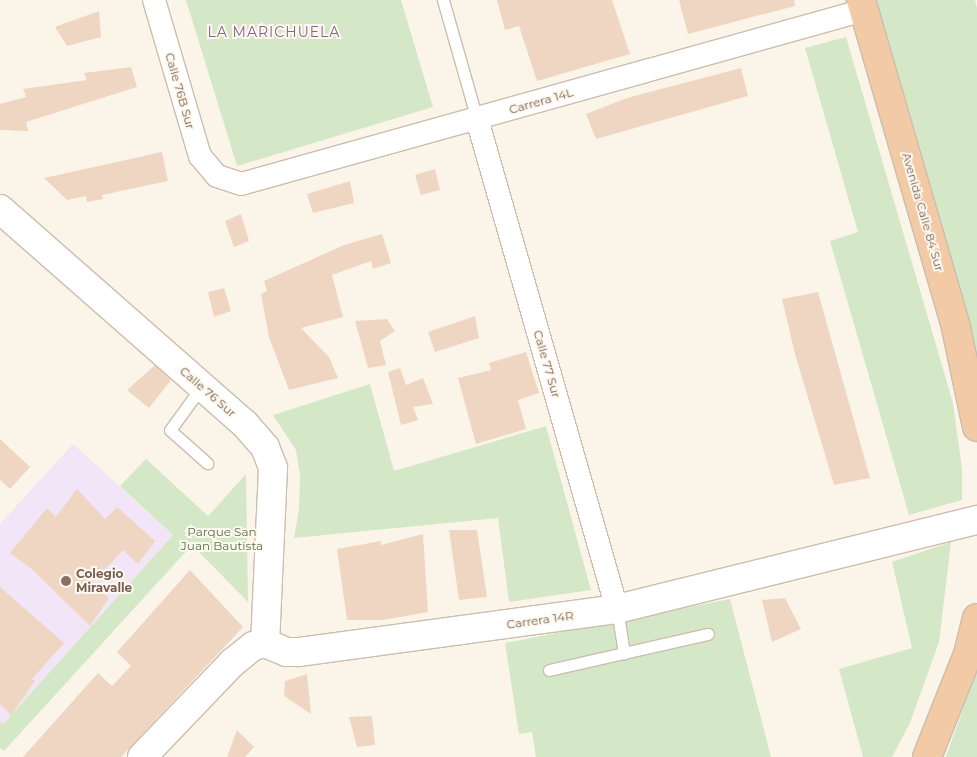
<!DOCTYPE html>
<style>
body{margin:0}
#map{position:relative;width:977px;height:757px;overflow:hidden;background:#fbf5e9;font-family:Montserrat,sans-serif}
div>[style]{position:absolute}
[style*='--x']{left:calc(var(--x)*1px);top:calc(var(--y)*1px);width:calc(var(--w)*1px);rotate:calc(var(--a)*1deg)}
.education>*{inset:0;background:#f2e5f8}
.green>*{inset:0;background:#d4e8c8}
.building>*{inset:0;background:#eed6c2}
.roads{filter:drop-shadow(1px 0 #ccbdaf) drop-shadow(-1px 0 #ccbdaf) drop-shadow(0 1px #ccbdaf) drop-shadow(0 -1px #ccbdaf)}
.service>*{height:11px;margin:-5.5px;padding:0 5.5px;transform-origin:5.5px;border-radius:5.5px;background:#fff}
.minor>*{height:22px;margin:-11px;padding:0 11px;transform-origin:11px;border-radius:11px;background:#fff}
.tertiary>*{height:28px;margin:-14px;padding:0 14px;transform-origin:14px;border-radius:14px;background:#fff}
.trunk>*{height:28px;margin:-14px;padding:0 14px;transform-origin:14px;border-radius:14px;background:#f2caa5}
.dots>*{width:14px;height:14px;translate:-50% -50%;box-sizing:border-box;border:2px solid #fef8ef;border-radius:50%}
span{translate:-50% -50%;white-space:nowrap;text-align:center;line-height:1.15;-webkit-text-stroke:4px #fef8ef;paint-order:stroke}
.street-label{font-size:12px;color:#745d4e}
.park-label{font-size:12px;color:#547847}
.education-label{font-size:12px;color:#785e54;font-weight:700}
.left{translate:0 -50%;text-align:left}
.neighbourhood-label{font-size:14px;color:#83668f;letter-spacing:1px}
</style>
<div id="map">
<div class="education">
<i style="clip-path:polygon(73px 444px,173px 535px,3px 724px,0 721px,0 524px)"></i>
</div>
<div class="green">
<i style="clip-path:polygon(186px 0,401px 0,433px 107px,237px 166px)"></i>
<i style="clip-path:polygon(876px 0,975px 0,977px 8px,977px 359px)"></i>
<i style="clip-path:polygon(846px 37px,953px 403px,962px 469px,962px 500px,909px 515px,830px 241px,858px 232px,805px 48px)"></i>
<i style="clip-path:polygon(370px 384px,394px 471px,546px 426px,591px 590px,509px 602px,498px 518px,294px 538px,299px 510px,300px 475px,296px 450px,273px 415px)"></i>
<i style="clip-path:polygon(146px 459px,208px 516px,246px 474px,248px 602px,192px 545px,4px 751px,0 748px,0 721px,3px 724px,173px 535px,120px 486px)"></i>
<i style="clip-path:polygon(951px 542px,939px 642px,910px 723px,892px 757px,863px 757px,839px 669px,912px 648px,892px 562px)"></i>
<i style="clip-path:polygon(730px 599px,771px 757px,536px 757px,532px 732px,519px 734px,505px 643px)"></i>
<i style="clip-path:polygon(977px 670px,977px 757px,945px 757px,946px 756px)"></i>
</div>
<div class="building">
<i style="clip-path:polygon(497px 0,612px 0,630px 54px,537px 81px,519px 26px,505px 30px)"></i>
<i style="clip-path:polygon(679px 0,794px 0,795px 6px,688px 34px)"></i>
<i style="clip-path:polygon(99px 11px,101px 37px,67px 46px,55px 27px)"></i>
<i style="clip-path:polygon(131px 67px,137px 87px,26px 122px,28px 131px,0 130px,0 104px,26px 97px,23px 89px,87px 80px,84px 73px)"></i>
<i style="clip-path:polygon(741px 68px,748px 96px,596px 139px,586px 114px,627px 98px)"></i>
<i style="clip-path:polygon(162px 152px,168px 181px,102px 195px,103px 199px,87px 202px,86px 196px,67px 200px,44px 178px)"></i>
<i style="clip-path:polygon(435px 169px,440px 190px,421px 195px,415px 175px)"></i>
<i style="clip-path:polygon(350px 181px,354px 203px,313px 213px,307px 194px)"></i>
<i style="clip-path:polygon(241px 214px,249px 241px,234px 247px,225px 221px)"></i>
<i style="clip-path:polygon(382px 234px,391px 263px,373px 269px,371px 261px,332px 275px,343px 317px,301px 328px,329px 357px,338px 378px,289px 390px,269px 337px,261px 294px,267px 291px,264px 281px,344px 245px)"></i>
<i style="clip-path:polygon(224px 288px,231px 311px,214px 317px,208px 292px)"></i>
<i style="clip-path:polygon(818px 292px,870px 478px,834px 485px,795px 354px,782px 299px)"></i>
<i style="clip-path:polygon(475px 316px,479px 338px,435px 352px,428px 332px)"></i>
<i style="clip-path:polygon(387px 319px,395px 331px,380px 341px,386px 365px,368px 368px,355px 321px)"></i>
<i style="clip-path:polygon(526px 352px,539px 393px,518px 400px,526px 429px,476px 444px,458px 378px,491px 370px,489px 363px)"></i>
<i style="clip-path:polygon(155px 365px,171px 380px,149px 408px,127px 390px)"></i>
<i style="clip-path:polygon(400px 368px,406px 385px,423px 378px,433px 404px,413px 407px,418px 420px,401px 425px,388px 372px)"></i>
<i style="clip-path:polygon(0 439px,30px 467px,10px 489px,0 480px)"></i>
<i style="clip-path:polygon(77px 489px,105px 519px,117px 507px,155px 541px,138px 564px,123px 550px,91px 584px,109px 598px,90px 626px,34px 571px,10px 553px,47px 508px,56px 517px)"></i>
<i style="clip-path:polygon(449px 530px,477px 530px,487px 597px,459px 600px)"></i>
<i style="clip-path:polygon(423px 534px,428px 612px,383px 620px,347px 620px,337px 549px,381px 541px,381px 545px)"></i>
<i style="clip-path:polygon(190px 570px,243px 627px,121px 757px,23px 757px,98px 673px,112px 686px,131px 666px,117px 652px)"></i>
<i style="clip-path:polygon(0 587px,64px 643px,32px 679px,35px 681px,11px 715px,0 704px)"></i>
<i style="clip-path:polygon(785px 598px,801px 629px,772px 642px,762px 600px)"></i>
<i style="clip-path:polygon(307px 674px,311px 714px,284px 696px,285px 681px)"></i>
<i style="clip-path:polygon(372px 716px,375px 745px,357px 747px,349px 717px)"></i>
<i style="clip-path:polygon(237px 730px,254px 747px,245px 757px,227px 757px)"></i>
</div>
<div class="roads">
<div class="service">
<i style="--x:443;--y:0;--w:124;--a:74.1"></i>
<i style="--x:202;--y:386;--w:54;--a:126"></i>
<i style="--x:170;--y:430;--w:50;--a:41.7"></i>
<i style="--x:617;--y:609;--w:45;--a:81"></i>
<i style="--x:549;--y:670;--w:163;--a:-12.8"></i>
</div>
<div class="minor">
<i style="--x:154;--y:0;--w:163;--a:73.6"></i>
<i style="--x:200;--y:156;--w:26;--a:50"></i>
<i style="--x:217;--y:176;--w:25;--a:18"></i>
<i style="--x:241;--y:184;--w:647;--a:-15.6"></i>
<i style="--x:477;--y:119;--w:510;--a:74.05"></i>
</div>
<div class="tertiary">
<i style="--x:0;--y:209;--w:325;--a:41.3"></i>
<i style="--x:244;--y:423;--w:32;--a:49"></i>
<i style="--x:265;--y:447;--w:22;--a:69"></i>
<i style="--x:273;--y:468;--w:175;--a:92.6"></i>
<i style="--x:142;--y:757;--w:130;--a:-46.2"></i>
<i style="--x:232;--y:663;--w:27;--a:-39"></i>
<i style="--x:253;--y:646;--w:12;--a:-14"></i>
<i style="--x:265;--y:643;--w:23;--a:23"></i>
<i style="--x:286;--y:652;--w:13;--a:0"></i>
<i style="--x:299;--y:652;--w:321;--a:-7.7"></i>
<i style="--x:617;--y:609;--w:371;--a:-13.9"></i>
</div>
<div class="trunk">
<i style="--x:861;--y:0;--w:341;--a:73.8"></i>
<i style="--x:956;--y:328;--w:101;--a:78"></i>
<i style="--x:927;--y:757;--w:111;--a:-68.3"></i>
<i style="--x:968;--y:654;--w:37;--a:-76"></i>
</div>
</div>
<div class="dots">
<i style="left:66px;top:581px;background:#8d6e63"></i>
</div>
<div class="street-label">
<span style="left:180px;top:91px;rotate:74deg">Calle 76B Sur</span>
<span style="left:541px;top:101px;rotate:-16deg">Carrera 14L</span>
<span style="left:923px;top:212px;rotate:74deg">Avenida Calle 84 Sur</span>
<span style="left:547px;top:364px;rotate:74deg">Calle 77 Sur</span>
<span style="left:208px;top:392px;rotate:41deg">Calle 76 Sur</span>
<span style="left:540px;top:620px;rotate:-8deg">Carrera 14R</span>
</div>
<div class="park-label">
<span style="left:222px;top:539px">Parque San<br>Juan Bautista</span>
</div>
<div class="education-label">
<span class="left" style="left:76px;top:581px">Colegio<br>Miravalle</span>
</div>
<div class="neighbourhood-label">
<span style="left:274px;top:32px">LA MARICHUELA</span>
</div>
</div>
